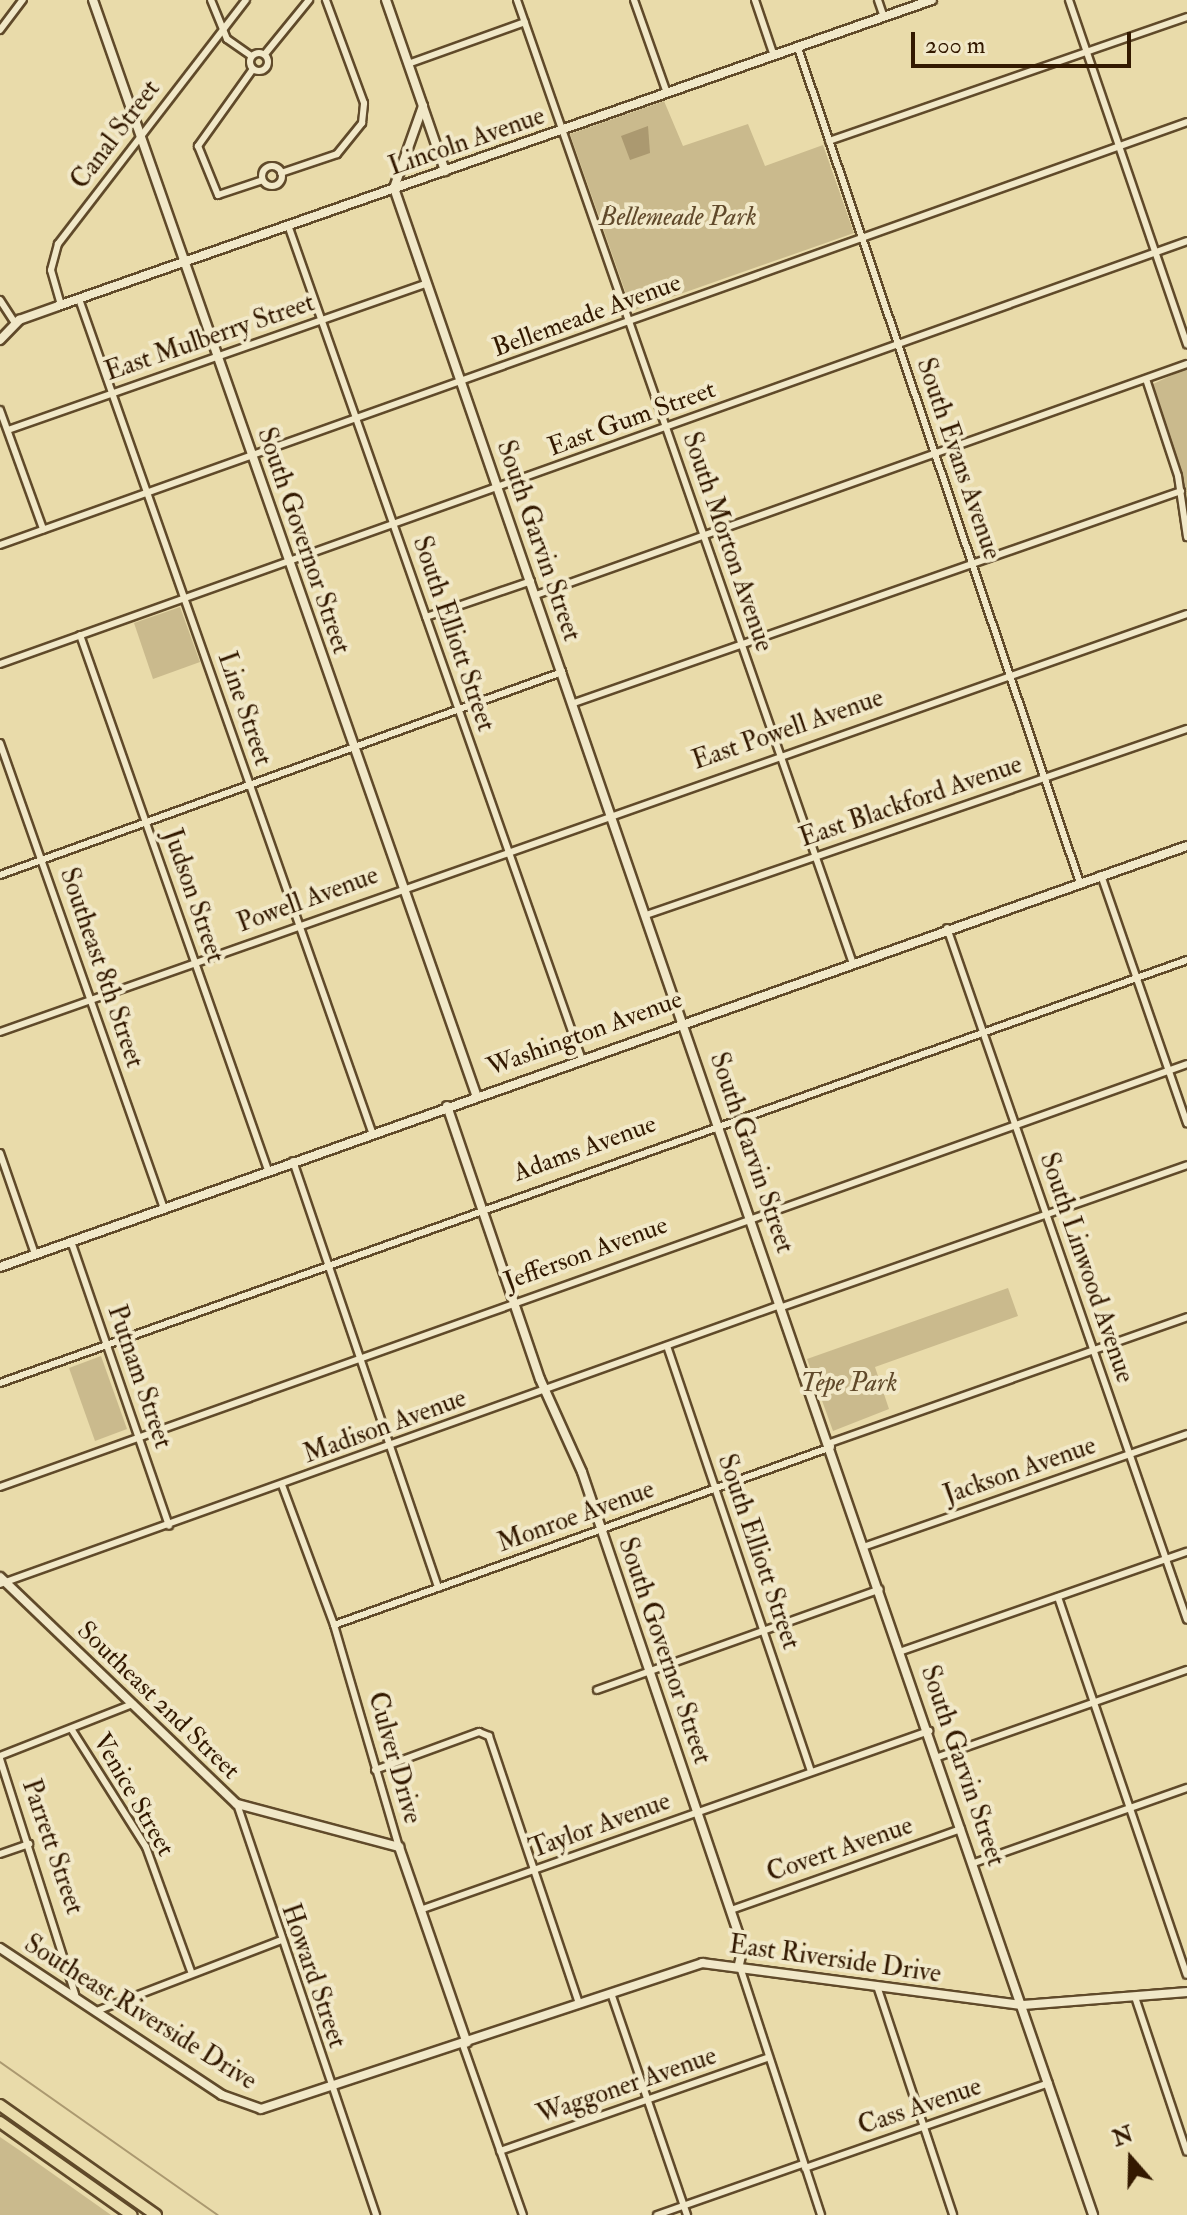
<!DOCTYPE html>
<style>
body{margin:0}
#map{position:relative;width:1187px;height:2215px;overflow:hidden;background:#e9dbaa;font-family:"IM FELL Double Pica",serif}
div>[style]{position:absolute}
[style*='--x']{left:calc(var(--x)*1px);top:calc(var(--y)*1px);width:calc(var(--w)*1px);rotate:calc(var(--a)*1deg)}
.green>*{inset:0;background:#caba8d}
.water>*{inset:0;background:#ab9970}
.stream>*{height:2px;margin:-1px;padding:0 1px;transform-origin:1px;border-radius:1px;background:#ab9970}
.roads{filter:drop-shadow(2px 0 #604a2a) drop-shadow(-2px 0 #604a2a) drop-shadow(0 2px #604a2a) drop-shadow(0 -2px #604a2a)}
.street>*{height:6px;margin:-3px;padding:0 3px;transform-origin:3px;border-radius:3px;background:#f1e8c8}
.street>.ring{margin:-3px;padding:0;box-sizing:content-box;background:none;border:6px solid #f1e8c8;border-radius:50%}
.secondary>*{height:8px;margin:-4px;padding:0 4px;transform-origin:4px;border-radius:4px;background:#f1e8c8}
.highway>*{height:10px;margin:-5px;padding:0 5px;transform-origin:5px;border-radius:5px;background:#e9dbaa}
span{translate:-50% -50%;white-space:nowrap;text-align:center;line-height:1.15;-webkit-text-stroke:8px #f1e8c8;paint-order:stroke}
.street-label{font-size:26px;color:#331900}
.park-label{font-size:26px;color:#60492a;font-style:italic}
.north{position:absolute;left:1091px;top:2119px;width:80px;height:80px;-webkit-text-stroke:6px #f1e8c8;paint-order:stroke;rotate:340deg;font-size:22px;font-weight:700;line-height:32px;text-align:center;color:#331900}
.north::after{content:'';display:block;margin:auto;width:28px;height:36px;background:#331900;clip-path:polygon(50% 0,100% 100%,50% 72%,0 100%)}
.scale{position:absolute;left:911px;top:32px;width:220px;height:36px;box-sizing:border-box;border:4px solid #331900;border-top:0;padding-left:10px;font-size:24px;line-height:28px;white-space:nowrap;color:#331900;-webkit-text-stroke:6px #f1e8c8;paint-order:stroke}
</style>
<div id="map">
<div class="green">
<i style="clip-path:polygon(664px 101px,683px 146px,748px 124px,765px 166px,823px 145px,854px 233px,632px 311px,570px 134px)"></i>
<i style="clip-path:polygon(1187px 368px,1187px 531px,1185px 489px,1151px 385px)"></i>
<i style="clip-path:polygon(180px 607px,200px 662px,153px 679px,134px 623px)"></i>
<i style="clip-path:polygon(1008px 1288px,1018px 1316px,875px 1367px,889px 1409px,833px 1431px,807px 1359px)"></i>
<i style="clip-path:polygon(101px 1356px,127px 1429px,95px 1441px,69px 1368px)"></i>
<i style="clip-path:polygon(0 2137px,22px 2152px,111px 2215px,0 2215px)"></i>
</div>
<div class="water">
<i style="clip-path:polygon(648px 126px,650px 153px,630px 160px,621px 136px)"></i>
</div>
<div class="stream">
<i style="--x:0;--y:2062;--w:266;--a:35.1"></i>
</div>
<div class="roads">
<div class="street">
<i style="--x:211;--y:0;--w:42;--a:67.7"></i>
<i style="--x:227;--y:39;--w:29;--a:35"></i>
<i style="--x:517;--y:0;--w:1018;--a:70.78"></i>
<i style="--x:634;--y:0;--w:99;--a:70.5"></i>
<i style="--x:755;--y:0;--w:59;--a:71.3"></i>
<i style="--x:878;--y:0;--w:18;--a:71"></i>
<i style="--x:1069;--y:0;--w:364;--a:71.1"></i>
<i style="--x:0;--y:30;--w:38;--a:-53"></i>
<i style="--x:798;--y:48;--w:881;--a:71.34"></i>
<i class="ring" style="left:250px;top:53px;width:12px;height:12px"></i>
<i style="--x:265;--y:54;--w:70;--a:-50.8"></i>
<i style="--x:408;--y:64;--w:124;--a:-19.7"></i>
<i style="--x:253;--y:69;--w:95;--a:125.5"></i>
<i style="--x:198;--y:146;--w:53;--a:67.8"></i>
<i style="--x:218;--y:195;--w:47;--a:-18.4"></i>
<i style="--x:829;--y:141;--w:379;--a:-19.1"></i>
<i class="ring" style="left:262px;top:166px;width:14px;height:14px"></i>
<i style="--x:281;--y:173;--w:59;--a:-18.7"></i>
<i style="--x:337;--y:154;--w:40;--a:-51"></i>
<i style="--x:362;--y:123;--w:20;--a:-84"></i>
<i style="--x:364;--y:103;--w:110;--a:-110.3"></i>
<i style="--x:288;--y:225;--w:882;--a:70.6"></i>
<i style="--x:79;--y:299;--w:883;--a:70.62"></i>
<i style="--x:0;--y:300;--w:27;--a:57"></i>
<i style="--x:61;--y:305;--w:36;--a:-106"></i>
<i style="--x:51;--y:270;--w:27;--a:-75"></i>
<i style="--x:58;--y:244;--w:308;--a:-52.4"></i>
<i style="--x:1146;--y:379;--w:102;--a:71.7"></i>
<i style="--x:1178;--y:476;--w:62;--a:81.6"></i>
<i style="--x:0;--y:410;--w:127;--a:70.1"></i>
<i style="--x:8;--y:430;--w:443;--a:-19.3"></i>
<i style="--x:0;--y:545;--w:1260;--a:-19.61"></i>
<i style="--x:536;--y:595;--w:691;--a:-19.54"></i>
<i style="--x:426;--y:617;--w:111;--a:-18.9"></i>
<i style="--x:80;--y:635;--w:567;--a:70.64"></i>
<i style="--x:0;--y:664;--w:1260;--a:-19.61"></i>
<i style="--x:574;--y:703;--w:643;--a:-19.25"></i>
<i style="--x:0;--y:743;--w:492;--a:70.6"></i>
<i style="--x:0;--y:875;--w:598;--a:-19.86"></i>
<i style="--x:1101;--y:875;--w:263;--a:70.9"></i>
<i style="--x:649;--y:914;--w:569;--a:-18.98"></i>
<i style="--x:947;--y:928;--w:732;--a:70.87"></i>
<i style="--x:0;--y:1032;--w:1258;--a:-19.4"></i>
<i style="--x:0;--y:1153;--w:107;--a:70.9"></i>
<i style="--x:293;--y:1161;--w:451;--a:71.2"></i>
<i style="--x:71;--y:1241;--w:301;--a:71"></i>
<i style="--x:782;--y:1307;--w:429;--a:-19.3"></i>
<i style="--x:667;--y:1346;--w:449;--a:71.3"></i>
<i style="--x:0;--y:1383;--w:1260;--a:-19.61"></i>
<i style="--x:830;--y:1443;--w:379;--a:-19.4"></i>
<i style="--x:282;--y:1485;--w:149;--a:69.6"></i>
<i style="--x:334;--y:1625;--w:231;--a:73.7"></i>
<i style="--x:0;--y:1487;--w:1260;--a:-19.61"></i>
<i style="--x:866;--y:1546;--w:340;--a:-19.2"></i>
<i style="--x:0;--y:1584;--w:828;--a:-19.68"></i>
<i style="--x:1058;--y:1597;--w:399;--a:71.2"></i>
<i style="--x:334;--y:1625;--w:528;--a:-19.7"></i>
<i style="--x:902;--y:1651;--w:302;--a:-19.2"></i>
<i style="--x:597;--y:1690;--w:300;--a:-19.6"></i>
<i style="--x:72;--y:1730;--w:138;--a:57.7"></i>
<i style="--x:146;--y:1847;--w:132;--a:70.1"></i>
<i style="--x:0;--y:1756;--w:143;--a:-21.4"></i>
<i style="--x:938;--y:1757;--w:264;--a:-19.3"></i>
<i style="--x:0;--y:1759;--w:247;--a:72.3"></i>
<i style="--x:375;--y:1770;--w:111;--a:-20.1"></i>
<i style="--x:479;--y:1732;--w:11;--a:22"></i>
<i style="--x:489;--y:1736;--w:283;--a:71.4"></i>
<i style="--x:237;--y:1804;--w:434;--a:71.3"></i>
<i style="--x:0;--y:1854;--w:31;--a:-19"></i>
<i style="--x:974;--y:1863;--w:226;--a:-19.4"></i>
<i style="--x:420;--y:1910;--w:540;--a:-19.38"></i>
<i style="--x:731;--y:1910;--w:244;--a:-19.4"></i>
<i style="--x:739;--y:1964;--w:264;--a:71.9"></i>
<i style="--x:877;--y:1986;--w:241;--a:71.6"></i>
<i style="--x:611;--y:1993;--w:235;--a:71.1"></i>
<i style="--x:1135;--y:1997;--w:163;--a:71.5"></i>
<i style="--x:99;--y:2010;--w:193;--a:-21"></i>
<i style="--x:463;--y:2045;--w:180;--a:70.6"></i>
<i style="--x:500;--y:2151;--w:283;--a:-19.2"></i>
<i style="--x:805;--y:2168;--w:258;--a:-19.2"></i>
<i style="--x:657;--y:2215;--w:155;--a:-19.3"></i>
</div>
<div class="secondary">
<i style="--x:93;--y:0;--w:1159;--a:70.71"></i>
<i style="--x:386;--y:0;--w:112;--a:70.8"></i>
<i style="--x:423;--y:106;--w:87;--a:109.5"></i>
<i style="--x:394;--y:188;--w:2144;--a:70.97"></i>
<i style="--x:423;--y:107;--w:68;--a:71"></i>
<i style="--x:0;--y:340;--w:28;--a:-46"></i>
<i style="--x:19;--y:320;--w:41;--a:-19.7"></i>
<i style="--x:58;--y:306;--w:926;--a:-19.3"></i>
<i style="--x:447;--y:1106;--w:288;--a:71.2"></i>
<i style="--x:540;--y:1379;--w:102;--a:65.7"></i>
<i style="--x:582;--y:1472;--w:502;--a:71.28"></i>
<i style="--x:743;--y:1947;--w:17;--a:103"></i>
<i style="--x:0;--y:1267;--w:1259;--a:-19.53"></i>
<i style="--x:0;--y:1577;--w:328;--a:43.8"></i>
<i style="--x:237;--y:1804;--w:168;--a:14.9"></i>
<i style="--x:399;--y:1847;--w:207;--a:70.9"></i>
<i style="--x:0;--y:1948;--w:266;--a:33.5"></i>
<i style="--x:222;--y:2095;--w:41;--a:19.7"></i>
<i style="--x:261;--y:2109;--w:465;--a:-18.3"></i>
<i style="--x:702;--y:1963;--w:324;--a:7.5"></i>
<i style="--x:1023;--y:2005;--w:165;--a:-4.5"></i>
</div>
<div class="highway">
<i style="--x:0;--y:2105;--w:191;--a:35.2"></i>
<i style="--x:0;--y:2122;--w:161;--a:35.2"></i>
</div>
</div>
<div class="street-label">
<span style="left:116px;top:135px;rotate:-53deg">Canal Street</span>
<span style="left:467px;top:142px;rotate:-19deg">Lincoln Avenue</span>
<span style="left:587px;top:316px;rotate:-20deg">Bellemeade Avenue</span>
<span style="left:210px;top:338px;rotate:-19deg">East Mulberry Street</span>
<span style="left:632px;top:419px;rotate:-20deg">East Gum Street</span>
<span style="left:958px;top:459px;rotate:71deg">South Evans Avenue</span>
<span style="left:303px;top:541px;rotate:71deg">South Governor Street</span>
<span style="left:538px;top:541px;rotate:71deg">South Garvin Street</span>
<span style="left:727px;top:542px;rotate:71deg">South Morton Avenue</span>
<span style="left:453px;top:634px;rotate:71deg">South Elliott Street</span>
<span style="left:244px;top:709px;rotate:71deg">Line Street</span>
<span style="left:788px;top:730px;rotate:-19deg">East Powell Avenue</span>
<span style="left:911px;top:802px;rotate:-19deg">East Blackford Avenue</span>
<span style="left:193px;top:896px;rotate:71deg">Judson Street</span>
<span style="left:308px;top:900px;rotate:-20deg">Powell Avenue</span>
<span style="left:101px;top:968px;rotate:71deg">Southeast 8th Street</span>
<span style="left:585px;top:1034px;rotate:-20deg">Washington Avenue</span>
<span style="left:585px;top:1149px;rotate:-20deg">Adams Avenue</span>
<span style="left:751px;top:1153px;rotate:71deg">South Garvin Street</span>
<span style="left:586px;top:1254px;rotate:-20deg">Jefferson Avenue</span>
<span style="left:1086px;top:1268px;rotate:71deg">South Linwood Avenue</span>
<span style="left:139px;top:1377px;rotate:71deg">Putnam Street</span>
<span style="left:385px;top:1427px;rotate:-20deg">Madison Avenue</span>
<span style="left:1020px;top:1471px;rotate:-19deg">Jackson Avenue</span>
<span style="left:576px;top:1517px;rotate:-20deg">Monroe Avenue</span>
<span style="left:758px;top:1552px;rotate:71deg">South Elliott Street</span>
<span style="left:664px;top:1651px;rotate:71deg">South Governor Street</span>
<span style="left:158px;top:1701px;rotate:44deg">Southeast 2nd Street</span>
<span style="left:394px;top:1758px;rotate:74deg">Culver Drive</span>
<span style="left:962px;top:1766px;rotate:71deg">South Garvin Street</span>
<span style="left:133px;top:1795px;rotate:60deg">Venice Street</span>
<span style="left:600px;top:1826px;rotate:-20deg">Taylor Avenue</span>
<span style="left:52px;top:1847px;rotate:71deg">Parrett Street</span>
<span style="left:840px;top:1850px;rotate:-19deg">Covert Avenue</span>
<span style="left:835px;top:1960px;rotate:8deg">East Riverside Drive</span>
<span style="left:313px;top:1976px;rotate:71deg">Howard Street</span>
<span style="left:140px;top:2013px;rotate:32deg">Southeast Riverside Drive</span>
<span style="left:627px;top:2086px;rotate:-19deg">Waggoner Avenue</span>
<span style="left:920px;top:2107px;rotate:-19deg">Cass Avenue</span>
</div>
<div class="park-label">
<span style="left:678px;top:218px">Bellemeade Park</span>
<span style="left:849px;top:1384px">Tepe Park</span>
</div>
<div class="north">N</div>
<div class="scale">200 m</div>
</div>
